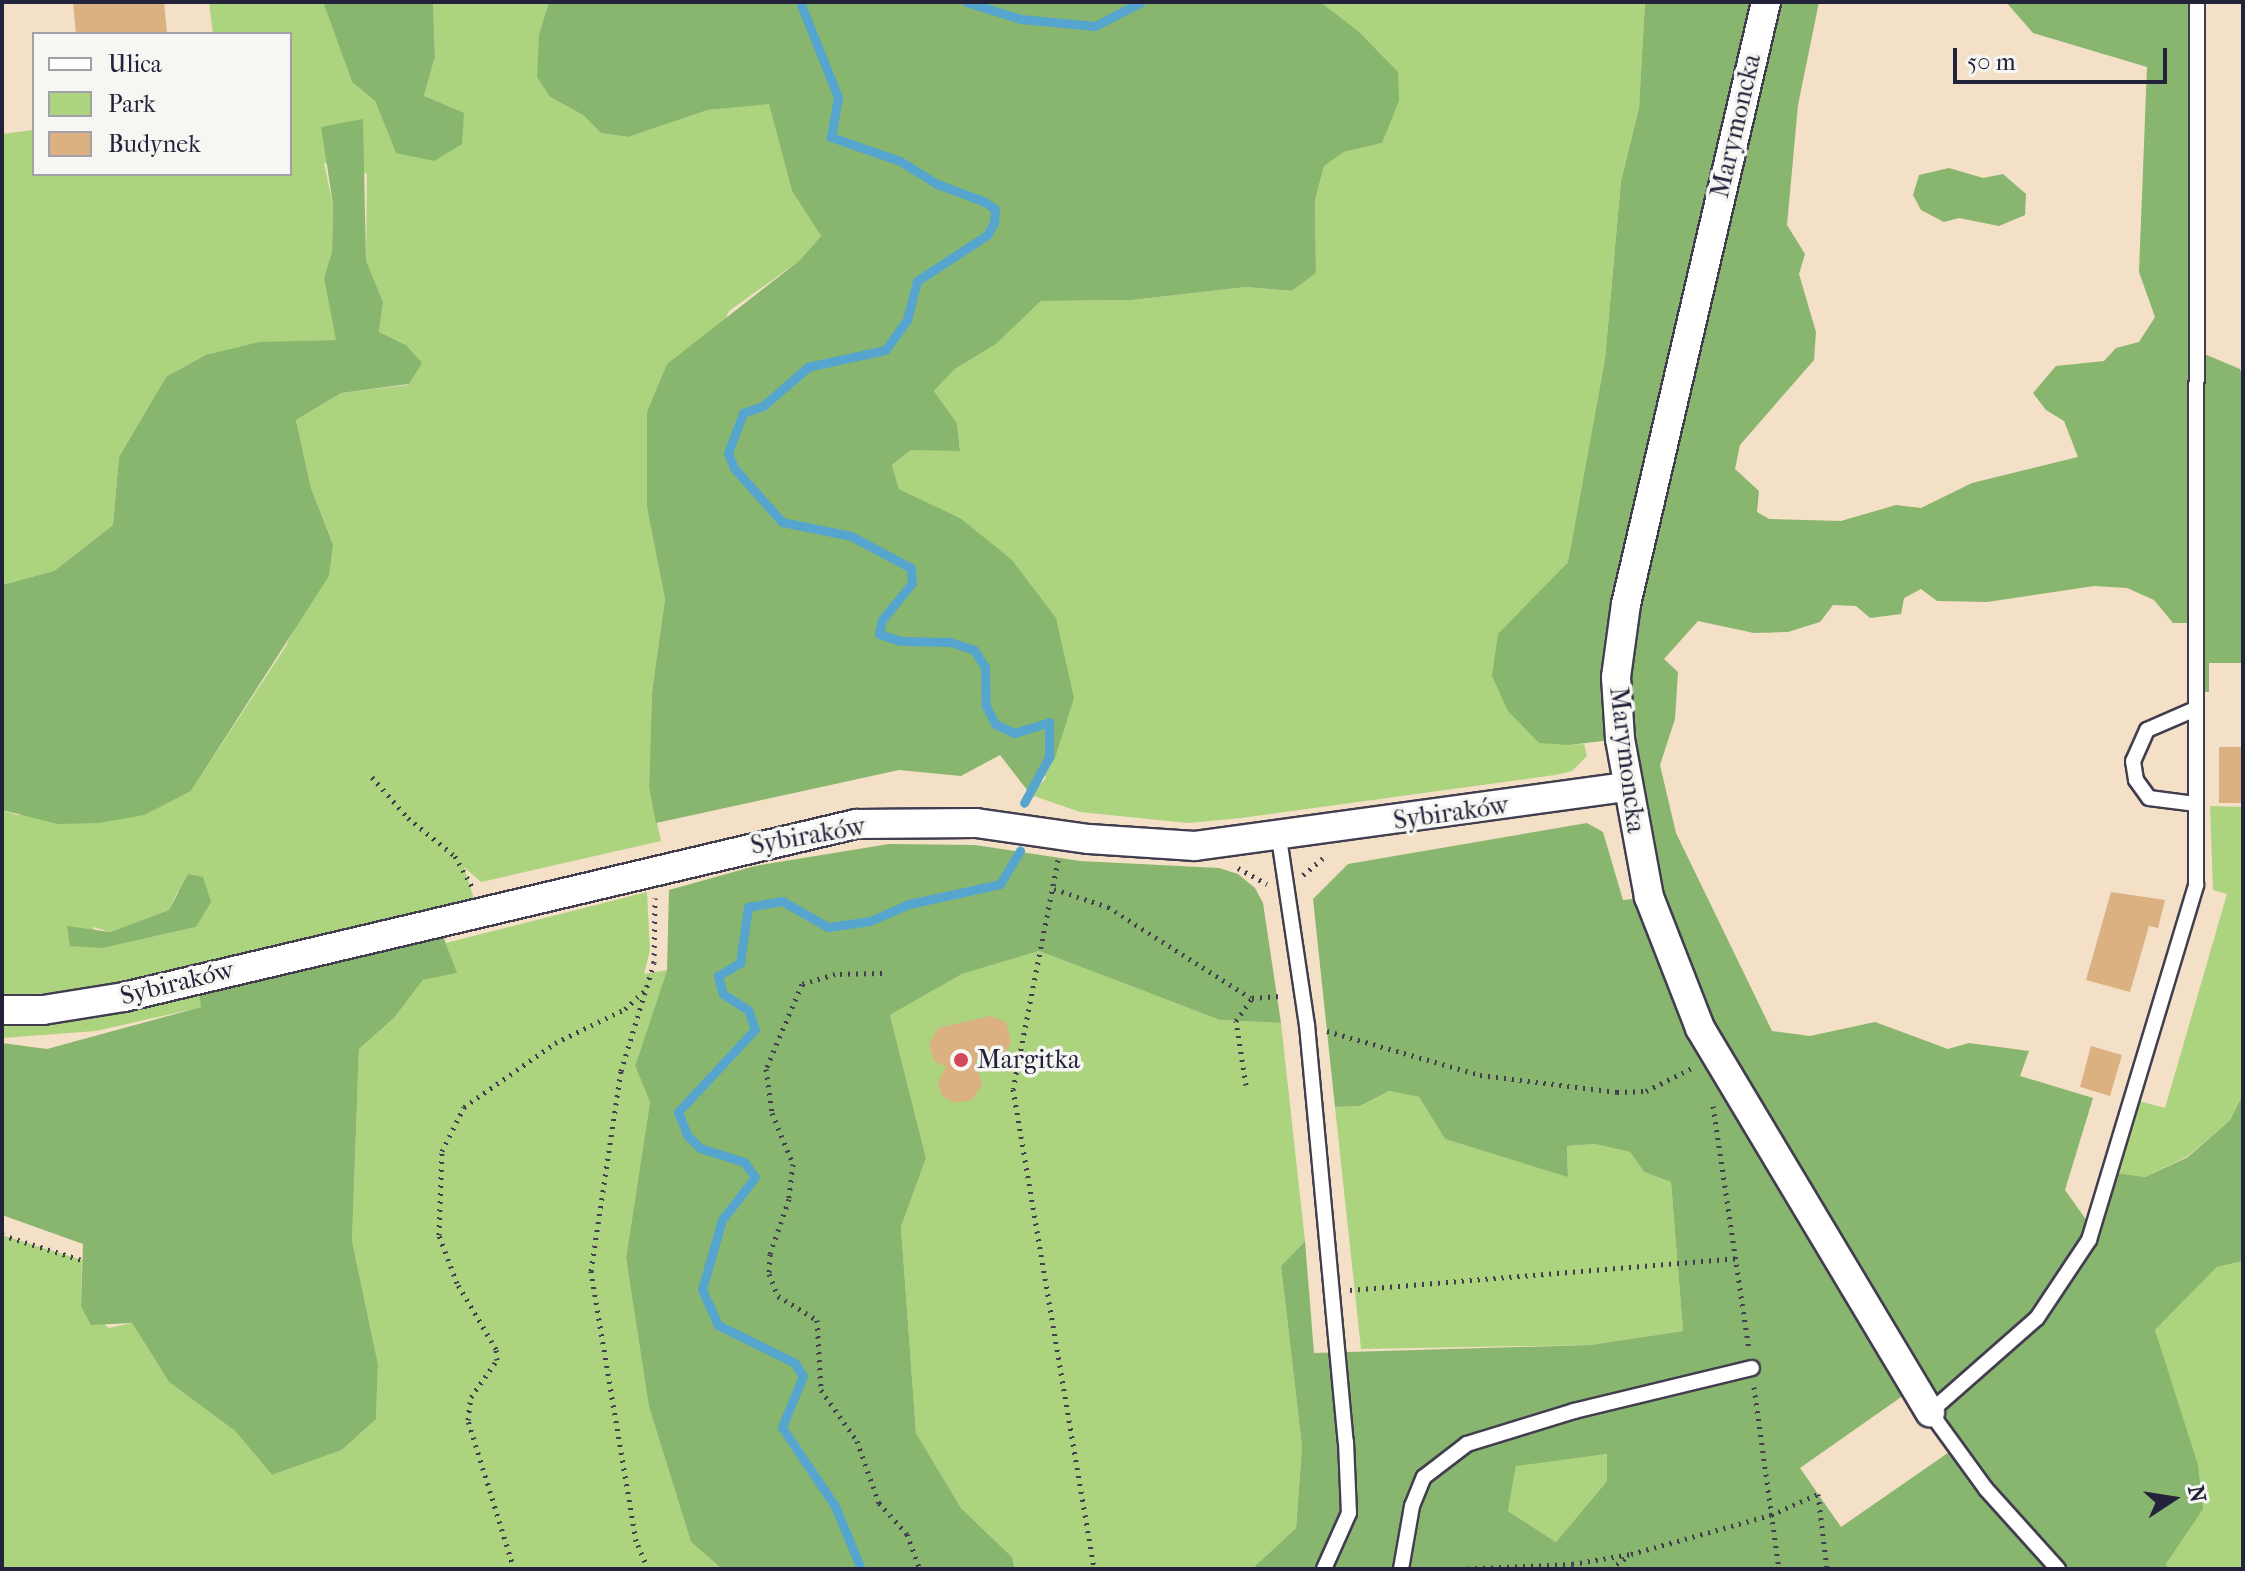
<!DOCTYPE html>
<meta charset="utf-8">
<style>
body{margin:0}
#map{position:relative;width:2245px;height:1571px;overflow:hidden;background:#f4dfc7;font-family:"IM FELL French Canon",serif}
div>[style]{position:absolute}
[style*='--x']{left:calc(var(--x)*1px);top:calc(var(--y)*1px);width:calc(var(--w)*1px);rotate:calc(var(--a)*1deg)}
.green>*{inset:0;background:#acd47f}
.forest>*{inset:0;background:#89b66e}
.stream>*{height:9px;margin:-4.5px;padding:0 4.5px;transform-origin:4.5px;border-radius:4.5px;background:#55a5cf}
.building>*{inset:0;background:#dbb181}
.path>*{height:5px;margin-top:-2.5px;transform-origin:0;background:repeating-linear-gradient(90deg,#423e50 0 2px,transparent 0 8px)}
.roads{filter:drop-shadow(2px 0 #423e50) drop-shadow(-2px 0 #423e50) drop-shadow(0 2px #423e50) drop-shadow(0 -2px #423e50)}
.service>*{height:14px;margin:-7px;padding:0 7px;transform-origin:7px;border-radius:7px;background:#fff}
.minor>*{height:28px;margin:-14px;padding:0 14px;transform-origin:14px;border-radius:14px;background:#fff}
.dots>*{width:22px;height:22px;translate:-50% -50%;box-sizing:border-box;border:4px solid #f6f6f2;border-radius:50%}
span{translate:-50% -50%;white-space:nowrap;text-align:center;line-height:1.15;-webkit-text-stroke:7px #f6f6f2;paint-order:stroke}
.street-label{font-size:26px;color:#22223b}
.poi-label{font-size:26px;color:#22223b}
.left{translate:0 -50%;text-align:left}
.frame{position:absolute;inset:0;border:4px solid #22223b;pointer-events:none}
.legend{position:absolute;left:32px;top:32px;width:260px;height:144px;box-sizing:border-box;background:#f6f6f2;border:2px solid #a1a1a9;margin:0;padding:10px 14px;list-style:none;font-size:24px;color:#22223b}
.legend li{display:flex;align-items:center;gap:16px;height:40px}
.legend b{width:40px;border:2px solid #a1a1a9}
.north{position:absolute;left:2133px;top:1459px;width:80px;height:80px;-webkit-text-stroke:6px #f6f6f2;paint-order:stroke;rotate:78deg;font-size:22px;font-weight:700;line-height:32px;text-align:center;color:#22223b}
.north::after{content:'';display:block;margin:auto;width:28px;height:36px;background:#22223b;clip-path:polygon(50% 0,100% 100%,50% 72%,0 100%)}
.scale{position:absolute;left:1953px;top:48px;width:214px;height:36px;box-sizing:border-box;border:4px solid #22223b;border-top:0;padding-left:10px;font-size:24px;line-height:28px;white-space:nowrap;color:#22223b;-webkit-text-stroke:6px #f6f6f2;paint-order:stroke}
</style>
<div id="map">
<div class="green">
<i style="clip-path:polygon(evenodd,209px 2px,323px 2px,352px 82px,375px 101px,396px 153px,424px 96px,435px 57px,433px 2px,549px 2px,539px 34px,550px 97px,583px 115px,601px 133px,628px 137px,708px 110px,769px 103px,792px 191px,821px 236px,799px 261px,729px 311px,647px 508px,665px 599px,652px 692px,649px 787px,661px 841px,481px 882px,464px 867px,474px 899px,101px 988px,2px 997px,2px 810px,17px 815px,191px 791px,286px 646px,333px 543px,311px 488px,296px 420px,341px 393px,408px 385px,406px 345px,379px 332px,383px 302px,366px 260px,367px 174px,324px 163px,333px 204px,332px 251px,324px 278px,337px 340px,303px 341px,166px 377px,119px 457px,113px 525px,54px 571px,2px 585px,2px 134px,34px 130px,34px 174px,290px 174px,290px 34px,213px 34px,209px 2px,178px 891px,196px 927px,103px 948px,93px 927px,110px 932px,169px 910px,178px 891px)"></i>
<i style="clip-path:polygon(1320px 2px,1645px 2px,1639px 108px,1621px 181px,1605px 359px,1568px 562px,1499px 634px,1569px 745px,1584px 744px,1587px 756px,1572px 771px,1555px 775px,1241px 818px,1188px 823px,1080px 812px,1031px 795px,1046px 778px,960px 518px,899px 489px,892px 465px,911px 450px,960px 450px,957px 423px,934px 391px,955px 369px,996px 344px,1041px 301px,1132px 300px,1246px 287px,1292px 291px,1316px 273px,1315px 200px,1324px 166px,1344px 152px,1382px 143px)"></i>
<i style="clip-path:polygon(2210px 806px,2243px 807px,2243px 1094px,2230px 1120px,2188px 1156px,2145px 1177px,2109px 1172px,2131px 1099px,2165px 1108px,2227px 894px,2213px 890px)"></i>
<i style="clip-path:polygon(647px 892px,650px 950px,644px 974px,667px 970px,635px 1066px,650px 1102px,626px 1258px,649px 1407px,691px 1542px,722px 1569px,2px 1569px,2px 1235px,82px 1260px,81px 1306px,109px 1328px,132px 1323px,169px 1382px,235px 1431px,272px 1475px,342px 1450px,376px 1419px,378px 1364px,352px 1241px,359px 1049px,394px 1018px,423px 980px,456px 973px,446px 943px)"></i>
<i style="clip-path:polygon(1039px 951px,1220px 1020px,1281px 1023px,1305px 1241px,1281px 1266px,1302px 1447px,1296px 1528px,1252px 1569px,1015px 1569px,1012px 1557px,961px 1508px,916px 1433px,901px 1227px,926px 1158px,890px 1015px,962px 974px)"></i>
<i style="clip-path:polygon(199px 993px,202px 1007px,96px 1031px,2px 1038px,2px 1023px,56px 1022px)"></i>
<i style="clip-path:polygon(1389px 1091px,1419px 1097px,1445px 1139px,1568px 1176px,1567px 1146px,1595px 1144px,1630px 1152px,1644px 1172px,1671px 1182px,1683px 1331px,1590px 1345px,1361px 1349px,1335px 1107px,1360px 1106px)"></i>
<i style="clip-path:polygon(2243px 1261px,2243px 1569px,2168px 1569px,2166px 1564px,2202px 1509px,2155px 1330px,2217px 1267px)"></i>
<i style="clip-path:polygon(1608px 1454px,1607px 1481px,1556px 1542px,1508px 1511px,1516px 1465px)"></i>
</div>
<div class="forest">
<i style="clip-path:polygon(323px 2px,433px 2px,435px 57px,424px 96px,464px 113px,462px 144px,434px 161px,396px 153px,375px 101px,352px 82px)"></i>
<i style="clip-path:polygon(549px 2px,1320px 2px,1358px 31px,1398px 72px,1399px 101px,1382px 143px,1344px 152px,1324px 166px,1315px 200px,1316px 273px,1292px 291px,1246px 287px,1132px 300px,1041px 301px,996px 344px,955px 369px,934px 391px,957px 423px,960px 451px,911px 450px,892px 465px,899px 489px,960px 518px,1012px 560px,1056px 618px,1074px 698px,1055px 758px,1031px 795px,1000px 755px,961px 776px,899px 770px,656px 823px,649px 787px,652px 692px,665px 599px,647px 508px,647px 412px,667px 364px,799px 261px,821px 236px,792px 191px,769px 104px,708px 110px,628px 137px,601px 133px,583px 115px,550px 97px,537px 77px,539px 34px)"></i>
<i style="clip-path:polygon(evenodd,1645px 2px,1819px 2px,1798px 105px,1787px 225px,1805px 254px,1799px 274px,1816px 332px,1814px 360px,1740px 445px,1735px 469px,1759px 491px,1757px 512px,1769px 519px,1841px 521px,1896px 505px,1921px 508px,1972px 483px,2078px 457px,2064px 421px,2046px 410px,2033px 393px,2056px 366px,2104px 361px,2116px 348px,2139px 342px,2155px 317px,2139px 272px,2147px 67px,2033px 33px,2006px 2px,2197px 2px,2195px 350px,2240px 369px,2243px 378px,2243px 663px,2209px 663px,2209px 692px,2193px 692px,2193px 623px,2173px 623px,2154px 600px,2127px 588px,2094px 586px,1987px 602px,1937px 601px,1921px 589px,1904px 598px,1901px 614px,1870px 618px,1856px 606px,1833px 605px,1820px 622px,1788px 632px,1754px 633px,1698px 621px,1664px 659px,1678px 672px,1675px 719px,1660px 765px,1676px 833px,1772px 1031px,1810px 1036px,1875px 1022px,1948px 1049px,1969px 1043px,2029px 1051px,2020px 1076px,2093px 1098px,2065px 1190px,2092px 1228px,2109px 1172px,2145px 1177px,2188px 1157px,2230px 1120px,2243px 1094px,2243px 1261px,2217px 1267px,2155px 1330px,2198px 1465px,2203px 1509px,2166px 1564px,2168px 1569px,1252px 1569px,1296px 1528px,1302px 1447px,1281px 1266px,1305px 1241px,1314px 1353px,1590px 1345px,1683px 1331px,1671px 1182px,1644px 1172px,1630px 1152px,1595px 1144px,1567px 1146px,1568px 1177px,1445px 1139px,1419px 1097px,1389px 1091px,1360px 1106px,1335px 1107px,1313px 899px,1348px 864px,1587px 823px,1603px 832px,1623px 900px,1649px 897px,1620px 739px,1569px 745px,1539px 743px,1508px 711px,1492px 676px,1498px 634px,1568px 562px,1605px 359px,1621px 181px,1639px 108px,1645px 2px,1914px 1388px,1955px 1448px,1841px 1527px,1800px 1468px,1914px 1388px,1645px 2px,1607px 1454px,1607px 1481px,1556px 1542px,1508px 1511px,1516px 1466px,1607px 1454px)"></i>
<i style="clip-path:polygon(363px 119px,366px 260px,383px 302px,379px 332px,406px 345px,422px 363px,409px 384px,341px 393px,296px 420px,311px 488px,333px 544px,329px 576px,191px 791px,144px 815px,99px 823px,58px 824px,2px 810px,2px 585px,54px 571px,113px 525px,119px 457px,166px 377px,206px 355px,259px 342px,336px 340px,324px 278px,332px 251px,333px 204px,321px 127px)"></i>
<i style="clip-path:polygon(1949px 168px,1983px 178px,2003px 174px,2026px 194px,2025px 215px,1999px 226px,1959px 218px,1944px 222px,1921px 210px,1913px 195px,1919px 175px)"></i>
<i style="clip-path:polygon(889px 844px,975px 845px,1080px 861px,1219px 868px,1238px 874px,1255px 888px,1263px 903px,1281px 1023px,1220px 1020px,1039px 951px,962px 974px,890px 1015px,926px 1158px,901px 1227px,916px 1433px,961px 1508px,1012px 1557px,1015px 1569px,722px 1569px,691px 1542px,649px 1407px,626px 1258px,650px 1102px,635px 1066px,667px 970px,669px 890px,755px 866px)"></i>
<i style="clip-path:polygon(188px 874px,203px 877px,211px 902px,196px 927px,103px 948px,70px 946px,67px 926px,110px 932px,169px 910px)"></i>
<i style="clip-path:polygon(442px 933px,457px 973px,423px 980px,394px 1018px,359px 1049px,352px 1241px,378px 1364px,376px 1419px,342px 1450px,272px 1475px,235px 1431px,169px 1382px,132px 1323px,91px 1325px,81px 1306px,83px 1244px,2px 1215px,2px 1043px,47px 1049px,201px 1007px,199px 993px)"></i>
</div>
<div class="stream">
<i style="--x:800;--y:2;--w:102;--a:68.2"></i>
<i style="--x:838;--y:97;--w:41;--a:99.9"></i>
<i style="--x:831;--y:137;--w:73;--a:19.2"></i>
<i style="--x:900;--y:161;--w:44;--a:31.9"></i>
<i style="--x:937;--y:184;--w:49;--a:20.3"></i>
<i style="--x:983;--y:201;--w:14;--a:34"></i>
<i style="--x:995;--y:209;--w:14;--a:94"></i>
<i style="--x:994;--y:223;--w:14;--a:120"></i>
<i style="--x:987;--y:235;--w:84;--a:146.7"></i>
<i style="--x:917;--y:281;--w:40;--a:104.4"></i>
<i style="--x:907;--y:320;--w:37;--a:126"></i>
<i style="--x:885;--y:350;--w:79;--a:167.6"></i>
<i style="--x:808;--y:367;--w:60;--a:139.1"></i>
<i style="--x:763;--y:406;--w:21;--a:161"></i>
<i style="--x:743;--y:413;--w:43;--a:110.6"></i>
<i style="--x:728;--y:453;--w:16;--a:68"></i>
<i style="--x:734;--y:468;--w:72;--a:48.4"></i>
<i style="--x:782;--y:522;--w:70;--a:11.5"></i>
<i style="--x:851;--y:536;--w:68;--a:28.1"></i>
<i style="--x:911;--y:568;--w:15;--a:86"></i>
<i style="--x:912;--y:583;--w:48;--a:129"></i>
<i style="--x:882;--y:620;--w:14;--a:102"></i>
<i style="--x:879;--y:634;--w:23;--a:18"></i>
<i style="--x:901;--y:641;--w:49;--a:1.2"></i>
<i style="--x:950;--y:642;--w:25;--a:18"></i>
<i style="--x:974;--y:650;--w:20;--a:57"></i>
<i style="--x:985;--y:667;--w:39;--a:89"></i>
<i style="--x:986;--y:706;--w:20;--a:63"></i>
<i style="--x:995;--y:724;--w:21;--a:25"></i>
<i style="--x:1014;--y:733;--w:37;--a:-17"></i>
<i style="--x:1049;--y:722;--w:35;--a:90"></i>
<i style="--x:1049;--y:757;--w:52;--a:118.5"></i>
<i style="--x:966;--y:2;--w:58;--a:17.2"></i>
<i style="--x:1021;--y:19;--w:74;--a:5.4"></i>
<i style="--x:1095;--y:26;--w:52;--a:-27.6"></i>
<i style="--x:861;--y:1569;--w:68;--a:-112.4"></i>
<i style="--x:835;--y:1506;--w:95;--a:-123.9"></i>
<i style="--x:782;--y:1427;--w:55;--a:-67.6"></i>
<i style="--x:803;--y:1376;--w:15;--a:-122"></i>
<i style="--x:795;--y:1363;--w:86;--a:-153.7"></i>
<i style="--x:718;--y:1325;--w:39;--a:-114"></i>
<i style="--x:702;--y:1289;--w:72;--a:-73.8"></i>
<i style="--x:722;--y:1220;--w:54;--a:-52.5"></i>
<i style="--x:755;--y:1177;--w:19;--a:-126"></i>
<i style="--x:744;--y:1162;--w:46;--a:-162.3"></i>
<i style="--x:700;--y:1148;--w:18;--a:-135"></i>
<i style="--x:687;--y:1135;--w:25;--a:-111"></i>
<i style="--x:678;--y:1112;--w:113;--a:-47.1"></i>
<i style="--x:755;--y:1029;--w:20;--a:-110"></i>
<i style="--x:748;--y:1010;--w:30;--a:-147"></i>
<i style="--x:723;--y:994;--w:19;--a:-106"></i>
<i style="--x:718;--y:976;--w:26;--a:-31"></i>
<i style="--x:740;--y:963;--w:57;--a:-81.9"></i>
<i style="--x:748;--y:907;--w:35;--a:-10"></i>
<i style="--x:782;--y:901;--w:53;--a:29.5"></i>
<i style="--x:828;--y:927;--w:42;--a:-8.1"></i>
<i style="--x:870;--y:921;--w:43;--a:-23.6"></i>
<i style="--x:909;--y:904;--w:93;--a:-12.4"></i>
<i style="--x:1000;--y:884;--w:39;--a:-59"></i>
</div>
<div class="building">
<i style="clip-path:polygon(73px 2px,164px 2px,167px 34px,76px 34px)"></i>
<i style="clip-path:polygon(2219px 747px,2243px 747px,2243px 803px,2219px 803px)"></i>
<i style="clip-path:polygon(2111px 892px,2165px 900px,2158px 928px,2149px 926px,2130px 992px,2086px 980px)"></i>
<i style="clip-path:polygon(990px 1016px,1006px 1022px,1011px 1043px,1002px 1057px,975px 1060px,982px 1084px,972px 1100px,955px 1103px,942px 1096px,938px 1082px,946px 1067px,934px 1061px,929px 1044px,938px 1028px)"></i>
<i style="clip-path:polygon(2091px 1046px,2122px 1055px,2110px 1096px,2080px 1087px)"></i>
</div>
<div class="path">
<i style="--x:372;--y:777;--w:55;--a:48.7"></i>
<i style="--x:408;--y:818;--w:60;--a:39"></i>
<i style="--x:455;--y:856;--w:35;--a:61"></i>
<i style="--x:1058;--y:860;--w:233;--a:101.1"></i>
<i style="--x:1013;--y:1089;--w:487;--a:80.4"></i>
<i style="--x:1238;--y:868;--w:33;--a:29"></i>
<i style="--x:1303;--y:875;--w:26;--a:-40"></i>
<i style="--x:1054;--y:889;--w:57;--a:18.4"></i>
<i style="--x:1108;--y:907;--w:169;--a:32.5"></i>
<i style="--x:882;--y:973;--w:47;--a:178.8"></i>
<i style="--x:835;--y:974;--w:34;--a:163"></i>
<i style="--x:802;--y:984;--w:92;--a:113"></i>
<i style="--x:766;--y:1069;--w:44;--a:82.2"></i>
<i style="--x:772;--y:1113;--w:55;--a:67.6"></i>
<i style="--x:793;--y:1164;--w:35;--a:97"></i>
<i style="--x:789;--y:1199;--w:58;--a:109.1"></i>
<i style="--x:770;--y:1254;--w:20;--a:93"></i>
<i style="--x:769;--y:1274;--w:24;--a:68"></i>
<i style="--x:778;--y:1296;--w:46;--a:31.6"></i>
<i style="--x:817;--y:1320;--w:70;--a:86.7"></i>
<i style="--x:821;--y:1390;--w:62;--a:54.8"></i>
<i style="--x:857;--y:1441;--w:66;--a:70.5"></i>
<i style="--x:879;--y:1503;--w:42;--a:47.9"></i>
<i style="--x:907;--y:1534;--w:37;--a:70"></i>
<i style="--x:1327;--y:1031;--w:159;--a:16"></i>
<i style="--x:1480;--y:1075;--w:138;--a:7.1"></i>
<i style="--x:1617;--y:1092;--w:29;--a:-2"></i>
<i style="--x:1646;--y:1091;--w:51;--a:-26.6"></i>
<i style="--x:1246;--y:1085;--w:65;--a:-98.9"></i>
<i style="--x:1236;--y:1021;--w:28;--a:-55"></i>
<i style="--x:1252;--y:998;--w:30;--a:-4"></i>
<i style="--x:1713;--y:1106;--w:246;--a:81.6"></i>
<i style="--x:2;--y:1235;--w:84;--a:17.4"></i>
<i style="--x:1350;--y:1290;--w:388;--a:-4.7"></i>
<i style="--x:1754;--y:1387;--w:184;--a:82.2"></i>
<i style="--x:514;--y:1569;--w:156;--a:-107.2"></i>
<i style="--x:468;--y:1420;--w:23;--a:-83"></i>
<i style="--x:471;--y:1397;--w:45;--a:-54.9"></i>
<i style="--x:497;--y:1360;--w:11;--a:-95"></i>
<i style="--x:496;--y:1349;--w:77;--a:-120.6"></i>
<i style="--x:457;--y:1283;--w:51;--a:-110.6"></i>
<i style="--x:439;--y:1235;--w:84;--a:-88"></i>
<i style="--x:442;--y:1151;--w:49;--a:-63.4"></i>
<i style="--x:464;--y:1107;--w:111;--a:-35.1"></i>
<i style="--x:555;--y:1043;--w:78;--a:-25.9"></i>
<i style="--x:625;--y:1009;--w:26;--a:-43"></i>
<i style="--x:648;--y:1569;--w:30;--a:-113"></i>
<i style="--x:636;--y:1541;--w:274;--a:-99.5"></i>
<i style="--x:591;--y:1271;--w:202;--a:-81.5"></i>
<i style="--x:621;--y:1071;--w:113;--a:-73"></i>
<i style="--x:654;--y:963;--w:65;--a:-89.1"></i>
<i style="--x:1459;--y:1569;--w:113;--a:-2.5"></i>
<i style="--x:1572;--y:1564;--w:60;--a:-9.6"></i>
<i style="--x:1631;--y:1554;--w:145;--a:-15.6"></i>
<i style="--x:1771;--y:1515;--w:51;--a:-24.1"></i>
<i style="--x:1818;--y:1494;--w:76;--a:83.2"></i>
<i style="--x:1610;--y:1569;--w:21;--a:-35"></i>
</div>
<div class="roads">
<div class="service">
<i style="--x:2193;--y:710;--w:50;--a:156.5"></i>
<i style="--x:2147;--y:730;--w:34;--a:114"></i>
<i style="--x:2133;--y:761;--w:19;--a:81"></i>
<i style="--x:2136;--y:780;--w:22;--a:54"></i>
<i style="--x:2149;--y:798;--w:46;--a:7.4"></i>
<i style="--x:1279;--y:838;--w:189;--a:81.5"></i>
<i style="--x:1307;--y:1025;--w:419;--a:84.7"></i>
<i style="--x:1346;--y:1442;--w:71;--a:87.6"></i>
<i style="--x:1349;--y:1513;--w:61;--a:114.1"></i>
<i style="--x:1401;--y:1569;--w:64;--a:-80.1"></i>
<i style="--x:1412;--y:1506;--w:31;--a:-68"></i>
<i style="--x:1424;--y:1477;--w:54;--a:-37.5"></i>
<i style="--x:1467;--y:1444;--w:112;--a:-17.1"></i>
<i style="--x:1574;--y:1411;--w:183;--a:-13.6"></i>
<i style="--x:2058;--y:1569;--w:108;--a:-132"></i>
<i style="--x:1986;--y:1489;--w:95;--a:-126"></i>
<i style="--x:1930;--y:1412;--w:142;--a:-41.3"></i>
<i style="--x:2037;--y:1318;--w:94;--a:-56.3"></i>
<i style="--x:2089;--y:1240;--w:371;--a:-73.2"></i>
<i style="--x:2196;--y:885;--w:883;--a:-89.94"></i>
</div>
<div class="minor">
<i style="--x:1766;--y:2;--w:618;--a:103.09"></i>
<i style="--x:1626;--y:604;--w:74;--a:97.8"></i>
<i style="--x:1616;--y:677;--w:62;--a:86.3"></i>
<i style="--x:1620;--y:739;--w:161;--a:79.6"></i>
<i style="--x:1649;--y:897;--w:141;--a:68.7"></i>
<i style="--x:1700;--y:1028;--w:448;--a:59.1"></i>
<i style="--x:2;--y:1010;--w:41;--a:0"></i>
<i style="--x:43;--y:1010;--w:82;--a:-9.1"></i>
<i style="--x:124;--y:997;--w:752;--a:-13.3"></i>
<i style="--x:856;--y:824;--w:120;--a:-0.5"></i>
<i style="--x:976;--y:823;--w:114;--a:8.1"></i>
<i style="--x:1089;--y:839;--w:106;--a:3.8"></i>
<i style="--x:1195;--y:846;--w:436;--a:-7.8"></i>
</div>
</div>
<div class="dots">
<i style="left:961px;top:1060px;background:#d1495b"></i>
</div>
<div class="street-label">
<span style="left:1736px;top:126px;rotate:-77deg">Marymoncka</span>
<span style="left:1627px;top:760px;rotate:83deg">Marymoncka</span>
<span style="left:1451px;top:813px;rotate:-8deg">Sybiraków</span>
<span style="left:808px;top:836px;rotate:-10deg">Sybiraków</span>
<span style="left:177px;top:983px;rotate:-14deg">Sybiraków</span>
</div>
<div class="poi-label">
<span class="left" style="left:977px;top:1060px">Margitka</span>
</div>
<div class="frame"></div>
<ul class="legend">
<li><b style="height:10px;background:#fff"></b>Ulica</li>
<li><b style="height:22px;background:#acd47f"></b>Park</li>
<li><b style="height:22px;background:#dbb181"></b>Budynek</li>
</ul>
<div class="north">N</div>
<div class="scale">50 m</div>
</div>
